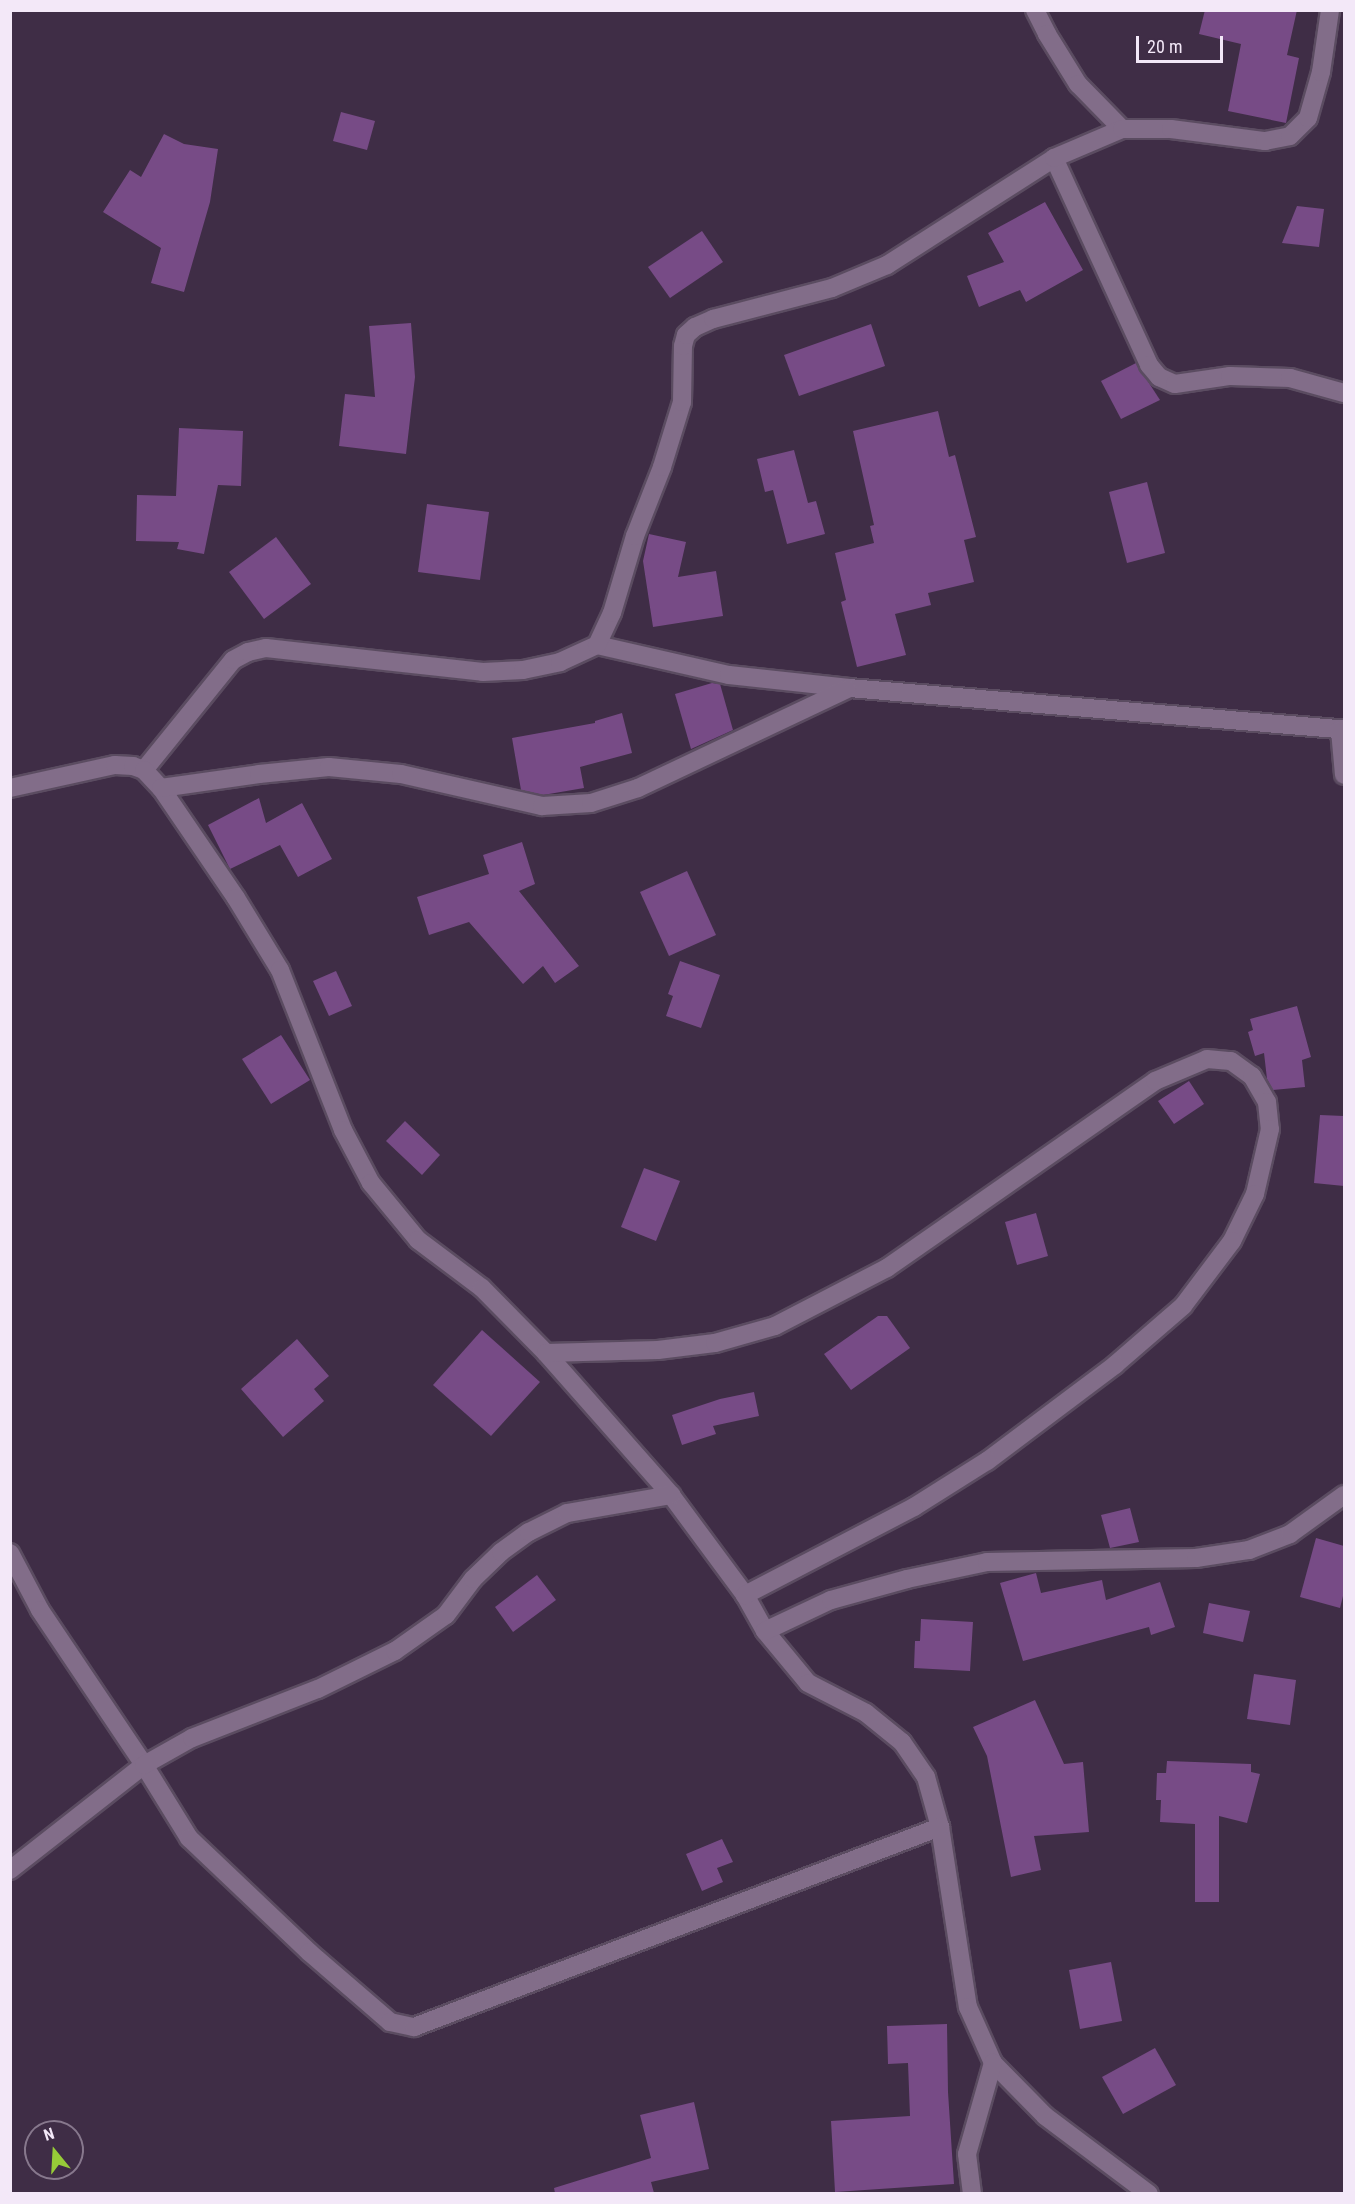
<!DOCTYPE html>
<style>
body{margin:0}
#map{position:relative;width:1355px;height:2204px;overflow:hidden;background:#3f2d46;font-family:"Roboto Condensed",sans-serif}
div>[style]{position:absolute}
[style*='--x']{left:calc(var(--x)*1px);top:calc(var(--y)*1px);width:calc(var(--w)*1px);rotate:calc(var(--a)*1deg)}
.building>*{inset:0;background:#774b86}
.roads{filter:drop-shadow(2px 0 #5b4c61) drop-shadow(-2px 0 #5b4c61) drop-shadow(0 2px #5b4c61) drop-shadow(0 -2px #5b4c61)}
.minor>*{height:18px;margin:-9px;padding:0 9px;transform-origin:9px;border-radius:9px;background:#826d89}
span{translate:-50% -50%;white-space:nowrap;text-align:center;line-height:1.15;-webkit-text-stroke:6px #3f2d46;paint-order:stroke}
.frame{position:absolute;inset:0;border:12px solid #f3e8f8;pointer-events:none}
.north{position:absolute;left:24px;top:2120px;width:60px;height:60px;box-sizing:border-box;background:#3f2d46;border:2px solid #87788d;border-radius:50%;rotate:342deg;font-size:16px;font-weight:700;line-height:24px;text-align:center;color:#f3e8f8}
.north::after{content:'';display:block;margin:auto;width:21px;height:27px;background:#97cc38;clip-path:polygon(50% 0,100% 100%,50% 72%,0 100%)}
.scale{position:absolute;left:1136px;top:36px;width:87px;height:27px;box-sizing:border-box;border:3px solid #f3e8f8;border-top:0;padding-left:8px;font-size:18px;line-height:21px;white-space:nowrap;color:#f3e8f8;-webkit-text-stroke:4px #3f2d46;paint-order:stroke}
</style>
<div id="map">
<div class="building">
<i style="clip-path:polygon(1205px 10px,1297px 10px,1287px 55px,1299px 58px,1286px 123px,1228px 111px,1241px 44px,1199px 34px)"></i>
<i style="clip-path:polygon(341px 112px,375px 121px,367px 150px,333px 141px)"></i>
<i style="clip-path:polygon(164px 134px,184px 144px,218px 149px,210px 202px,184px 292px,151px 283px,161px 248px,103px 212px,130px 170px,141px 177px)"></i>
<i style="clip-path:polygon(1045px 202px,1083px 270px,1026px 302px,1020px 290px,979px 307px,967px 276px,1004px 262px,988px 233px)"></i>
<i style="clip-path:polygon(1297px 206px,1324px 209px,1319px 247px,1282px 243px)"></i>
<i style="clip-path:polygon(702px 231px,723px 262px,670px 298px,648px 267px)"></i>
<i style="clip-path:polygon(411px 323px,415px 377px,406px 454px,339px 446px,345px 394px,375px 397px,369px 326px)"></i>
<i style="clip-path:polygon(871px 324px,885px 366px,799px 396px,784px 355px)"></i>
<i style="clip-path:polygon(1136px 363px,1160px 400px,1121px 419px,1101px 381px)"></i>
<i style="clip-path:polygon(938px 411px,949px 457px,955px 455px,976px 537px,964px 540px,974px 582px,928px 593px,931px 605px,895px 614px,906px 655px,857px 667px,841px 602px,846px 600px,835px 553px,874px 543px,870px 526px,874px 525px,853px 431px)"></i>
<i style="clip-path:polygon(179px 428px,243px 431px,241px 486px,218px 485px,204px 554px,177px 549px,179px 542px,136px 541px,137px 495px,176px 496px)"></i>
<i style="clip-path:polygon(794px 450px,808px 503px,816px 501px,825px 534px,787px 544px,773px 490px,765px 492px,757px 459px)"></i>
<i style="clip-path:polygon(1147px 482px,1165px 553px,1127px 563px,1109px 492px)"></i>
<i style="clip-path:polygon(427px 504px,489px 512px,480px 580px,418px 572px)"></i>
<i style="clip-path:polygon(649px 534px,686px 542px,678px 577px,716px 571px,723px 616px,653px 627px,643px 561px)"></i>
<i style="clip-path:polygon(276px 537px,311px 584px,264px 619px,229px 572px)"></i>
<i style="clip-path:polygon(712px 683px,720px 684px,733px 730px,691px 749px,675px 694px)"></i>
<i style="clip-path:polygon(622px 713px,632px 753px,580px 767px,584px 788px,543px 795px,521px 790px,512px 738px,595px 723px,595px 721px)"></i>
<i style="clip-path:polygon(259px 798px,266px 823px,302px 803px,332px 859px,298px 877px,280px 845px,230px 869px,208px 825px)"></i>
<i style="clip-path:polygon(522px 842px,535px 884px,519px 891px,579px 966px,555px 983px,543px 966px,523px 984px,469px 922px,429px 935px,417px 897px,489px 874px,483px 855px)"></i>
<i style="clip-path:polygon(687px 871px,716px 935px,669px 956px,640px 892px)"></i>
<i style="clip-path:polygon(680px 961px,720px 975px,701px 1028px,666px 1016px,673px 996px,668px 994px)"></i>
<i style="clip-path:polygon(336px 971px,352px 1006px,329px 1016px,313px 981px)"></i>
<i style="clip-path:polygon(1297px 1006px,1311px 1057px,1302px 1060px,1305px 1087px,1273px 1090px,1267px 1079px,1264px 1053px,1255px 1056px,1248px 1032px,1253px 1030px,1250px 1019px)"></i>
<i style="clip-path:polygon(281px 1035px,310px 1080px,271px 1104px,242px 1059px)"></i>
<i style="clip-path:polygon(1189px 1081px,1204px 1104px,1174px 1124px,1158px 1101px)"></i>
<i style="clip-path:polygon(1320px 1115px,1344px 1116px,1344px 1186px,1314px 1183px)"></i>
<i style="clip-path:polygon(405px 1121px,440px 1155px,422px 1175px,386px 1141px)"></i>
<i style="clip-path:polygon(644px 1168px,680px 1181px,656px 1241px,621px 1227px)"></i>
<i style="clip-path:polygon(1036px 1213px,1048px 1256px,1017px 1265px,1005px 1222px)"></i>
<i style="clip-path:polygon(878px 1316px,887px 1316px,910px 1348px,851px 1390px,824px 1354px)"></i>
<i style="clip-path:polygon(482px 1330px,540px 1382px,491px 1436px,433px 1385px)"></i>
<i style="clip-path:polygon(297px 1339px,329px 1376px,314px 1389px,324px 1401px,283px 1437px,241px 1389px)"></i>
<i style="clip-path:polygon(754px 1392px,759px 1416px,713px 1426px,716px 1434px,682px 1445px,672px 1415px,720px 1399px)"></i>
<i style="clip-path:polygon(1130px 1508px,1139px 1542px,1110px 1548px,1101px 1515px)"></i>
<i style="clip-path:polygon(1316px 1538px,1344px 1546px,1344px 1592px,1340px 1608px,1300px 1597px)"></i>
<i style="clip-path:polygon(1036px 1573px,1041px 1593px,1102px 1580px,1106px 1600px,1160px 1582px,1175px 1627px,1151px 1635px,1149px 1627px,1023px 1661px,1000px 1583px)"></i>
<i style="clip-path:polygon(537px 1575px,556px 1600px,513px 1632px,495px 1607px)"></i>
<i style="clip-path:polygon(1209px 1603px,1250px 1611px,1243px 1642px,1203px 1633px)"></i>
<i style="clip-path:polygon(921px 1619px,973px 1622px,970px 1671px,914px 1668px,915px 1641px,920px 1641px)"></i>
<i style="clip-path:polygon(1254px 1674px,1296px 1680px,1290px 1725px,1247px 1719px)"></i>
<i style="clip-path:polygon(1035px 1700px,1064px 1764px,1083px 1762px,1089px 1832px,1034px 1836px,1041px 1870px,1011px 1877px,987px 1756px,973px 1727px)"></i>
<i style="clip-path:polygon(1167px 1761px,1251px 1764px,1251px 1772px,1260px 1774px,1247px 1823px,1219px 1816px,1219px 1902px,1195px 1902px,1195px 1824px,1160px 1822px,1161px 1800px,1156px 1800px,1157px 1773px,1166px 1773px)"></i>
<i style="clip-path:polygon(722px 1839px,733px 1862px,717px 1868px,723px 1882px,702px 1891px,686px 1854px)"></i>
<i style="clip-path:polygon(1111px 1962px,1122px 2021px,1080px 2029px,1069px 1970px)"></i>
<i style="clip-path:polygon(947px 2024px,948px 2092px,954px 2184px,835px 2192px,831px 2121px,910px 2116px,908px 2063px,888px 2064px,887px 2026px)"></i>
<i style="clip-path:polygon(1155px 2048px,1176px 2085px,1123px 2114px,1102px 2077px)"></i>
<i style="clip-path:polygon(694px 2102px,709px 2169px,651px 2182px,654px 2193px,555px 2193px,554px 2188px,651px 2158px,640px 2115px)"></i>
</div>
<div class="roads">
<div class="minor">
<i style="--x:1035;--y:10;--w:27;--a:63"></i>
<i style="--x:1047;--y:34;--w:59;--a:58.2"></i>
<i style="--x:1078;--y:84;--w:63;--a:45.6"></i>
<i style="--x:1054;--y:158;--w:228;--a:65.3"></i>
<i style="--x:1149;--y:365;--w:16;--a:50"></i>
<i style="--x:1159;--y:377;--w:17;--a:24"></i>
<i style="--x:1175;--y:384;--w:56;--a:-8.3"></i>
<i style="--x:1230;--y:376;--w:60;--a:1.9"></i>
<i style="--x:1290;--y:378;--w:56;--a:15.5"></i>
<i style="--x:597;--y:645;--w:135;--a:12.8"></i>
<i style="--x:729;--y:675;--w:121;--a:6.2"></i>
<i style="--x:849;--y:688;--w:497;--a:4.8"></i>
<i style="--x:1340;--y:730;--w:45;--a:84.9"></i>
<i style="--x:144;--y:770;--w:141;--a:-51"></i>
<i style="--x:233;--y:660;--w:17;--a:-28"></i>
<i style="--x:248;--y:652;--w:18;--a:-13"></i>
<i style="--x:266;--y:648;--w:218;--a:6.3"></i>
<i style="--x:483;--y:672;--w:40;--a:-2.9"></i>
<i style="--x:523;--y:670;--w:38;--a:-12"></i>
<i style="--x:560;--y:662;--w:41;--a:-24.7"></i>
<i style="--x:597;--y:645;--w:35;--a:-65"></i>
<i style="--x:612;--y:613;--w:80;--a:-73.4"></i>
<i style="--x:635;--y:536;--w:74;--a:-68.6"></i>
<i style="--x:662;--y:467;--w:68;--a:-72.9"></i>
<i style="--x:682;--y:402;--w:56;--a:-89"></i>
<i style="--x:683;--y:346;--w:11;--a:-75"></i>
<i style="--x:686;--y:335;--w:12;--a:-42"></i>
<i style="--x:695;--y:327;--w:20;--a:-24"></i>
<i style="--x:713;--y:319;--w:123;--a:-14.6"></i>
<i style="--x:832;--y:288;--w:60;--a:-22.7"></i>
<i style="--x:887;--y:265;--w:198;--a:-32.6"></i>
<i style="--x:1054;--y:158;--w:74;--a:-23.1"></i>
<i style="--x:1122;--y:129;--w:49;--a:0"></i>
<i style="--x:1171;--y:129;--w:95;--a:7.3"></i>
<i style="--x:1265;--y:141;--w:25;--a:-11"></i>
<i style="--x:1290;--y:136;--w:25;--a:-45"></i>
<i style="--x:1308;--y:118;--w:48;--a:-74.2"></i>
<i style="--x:1321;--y:72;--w:63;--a:-81.7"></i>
<i style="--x:10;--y:788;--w:107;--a:-12.4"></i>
<i style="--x:115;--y:765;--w:18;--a:3"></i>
<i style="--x:133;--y:766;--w:12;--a:20"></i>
<i style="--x:144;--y:770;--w:25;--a:47"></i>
<i style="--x:161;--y:788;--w:133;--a:55.7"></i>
<i style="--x:236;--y:898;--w:84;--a:58.6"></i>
<i style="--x:280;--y:970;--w:172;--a:68.5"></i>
<i style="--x:343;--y:1130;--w:60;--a:62.2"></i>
<i style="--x:371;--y:1183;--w:74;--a:50.5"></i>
<i style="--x:418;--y:1240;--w:80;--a:36.9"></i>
<i style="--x:482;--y:1288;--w:91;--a:45.4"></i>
<i style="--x:546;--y:1353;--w:189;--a:48.6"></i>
<i style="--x:671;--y:1495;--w:124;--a:53.5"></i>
<i style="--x:745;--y:1595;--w:41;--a:60.9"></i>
<i style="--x:765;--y:1631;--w:67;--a:50.4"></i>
<i style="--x:808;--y:1683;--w:65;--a:27.3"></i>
<i style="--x:866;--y:1713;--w:46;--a:38.9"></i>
<i style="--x:902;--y:1742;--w:42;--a:55.6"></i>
<i style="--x:926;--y:1777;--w:52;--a:74.4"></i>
<i style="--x:940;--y:1827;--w:182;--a:81.2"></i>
<i style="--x:968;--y:2007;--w:61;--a:65.9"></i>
<i style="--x:993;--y:2063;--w:74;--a:45.5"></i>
<i style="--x:1045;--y:2116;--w:130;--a:36.9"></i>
<i style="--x:161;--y:788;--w:99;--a:-8.1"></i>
<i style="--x:259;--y:774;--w:70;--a:-5.7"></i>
<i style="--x:329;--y:767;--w:72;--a:5.6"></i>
<i style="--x:401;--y:774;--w:145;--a:12.8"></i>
<i style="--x:542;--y:806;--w:49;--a:-3.5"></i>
<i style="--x:591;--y:803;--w:49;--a:-17.7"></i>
<i style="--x:638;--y:788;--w:231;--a:-25.3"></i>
<i style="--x:546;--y:1353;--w:112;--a:-1.5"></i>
<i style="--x:658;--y:1350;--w:57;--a:-7"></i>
<i style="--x:715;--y:1343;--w:62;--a:-15.8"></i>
<i style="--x:775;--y:1326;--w:126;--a:-27.4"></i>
<i style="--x:887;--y:1268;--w:327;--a:-34.9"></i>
<i style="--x:1155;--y:1081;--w:56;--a:-22.9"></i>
<i style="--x:1207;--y:1059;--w:24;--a:5"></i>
<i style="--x:1231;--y:1061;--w:26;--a:36"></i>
<i style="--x:1252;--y:1076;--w:30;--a:60"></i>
<i style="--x:1267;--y:1102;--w:27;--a:84"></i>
<i style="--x:1270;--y:1129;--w:67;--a:103"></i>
<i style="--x:1255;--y:1194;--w:52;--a:116.1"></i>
<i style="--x:1232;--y:1241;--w:81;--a:127"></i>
<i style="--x:1183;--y:1306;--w:90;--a:139.1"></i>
<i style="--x:1115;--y:1365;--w:160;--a:143.1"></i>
<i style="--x:987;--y:1461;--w:86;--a:147.8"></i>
<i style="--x:914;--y:1507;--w:191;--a:152.5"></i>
<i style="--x:10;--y:1553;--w:64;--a:62.2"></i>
<i style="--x:40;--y:1610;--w:187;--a:56.1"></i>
<i style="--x:144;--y:1765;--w:86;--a:58.3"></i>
<i style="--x:189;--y:1838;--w:166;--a:43.5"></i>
<i style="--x:309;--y:1952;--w:107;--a:40.8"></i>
<i style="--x:390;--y:2022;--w:25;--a:12"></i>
<i style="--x:414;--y:2027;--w:563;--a:-20.82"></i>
<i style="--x:765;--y:1631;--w:73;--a:-25.2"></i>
<i style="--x:831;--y:1600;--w:79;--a:-15.4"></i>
<i style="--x:907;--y:1579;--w:82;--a:-12"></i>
<i style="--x:987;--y:1562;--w:209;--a:-1.1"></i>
<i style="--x:1196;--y:1558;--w:54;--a:-8.6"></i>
<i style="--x:1249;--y:1550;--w:44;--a:-21.3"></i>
<i style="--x:1290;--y:1534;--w:67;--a:-35.8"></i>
<i style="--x:10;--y:1870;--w:170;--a:-38.1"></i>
<i style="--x:144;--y:1765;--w:55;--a:-29.4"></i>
<i style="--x:192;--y:1738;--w:135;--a:-21.3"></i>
<i style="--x:318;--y:1689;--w:86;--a:-26.3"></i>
<i style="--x:395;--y:1651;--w:62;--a:-35.2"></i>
<i style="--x:446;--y:1615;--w:45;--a:-53.1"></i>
<i style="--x:473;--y:1579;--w:39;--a:-44"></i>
<i style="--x:501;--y:1552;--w:34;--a:-36"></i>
<i style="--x:529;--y:1532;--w:42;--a:-26.6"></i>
<i style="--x:567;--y:1513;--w:106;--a:-9.8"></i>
<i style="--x:972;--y:2194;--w:40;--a:-97.1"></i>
<i style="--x:967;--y:2154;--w:95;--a:-74.1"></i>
</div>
</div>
<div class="frame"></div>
<div class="north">N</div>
<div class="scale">20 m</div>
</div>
